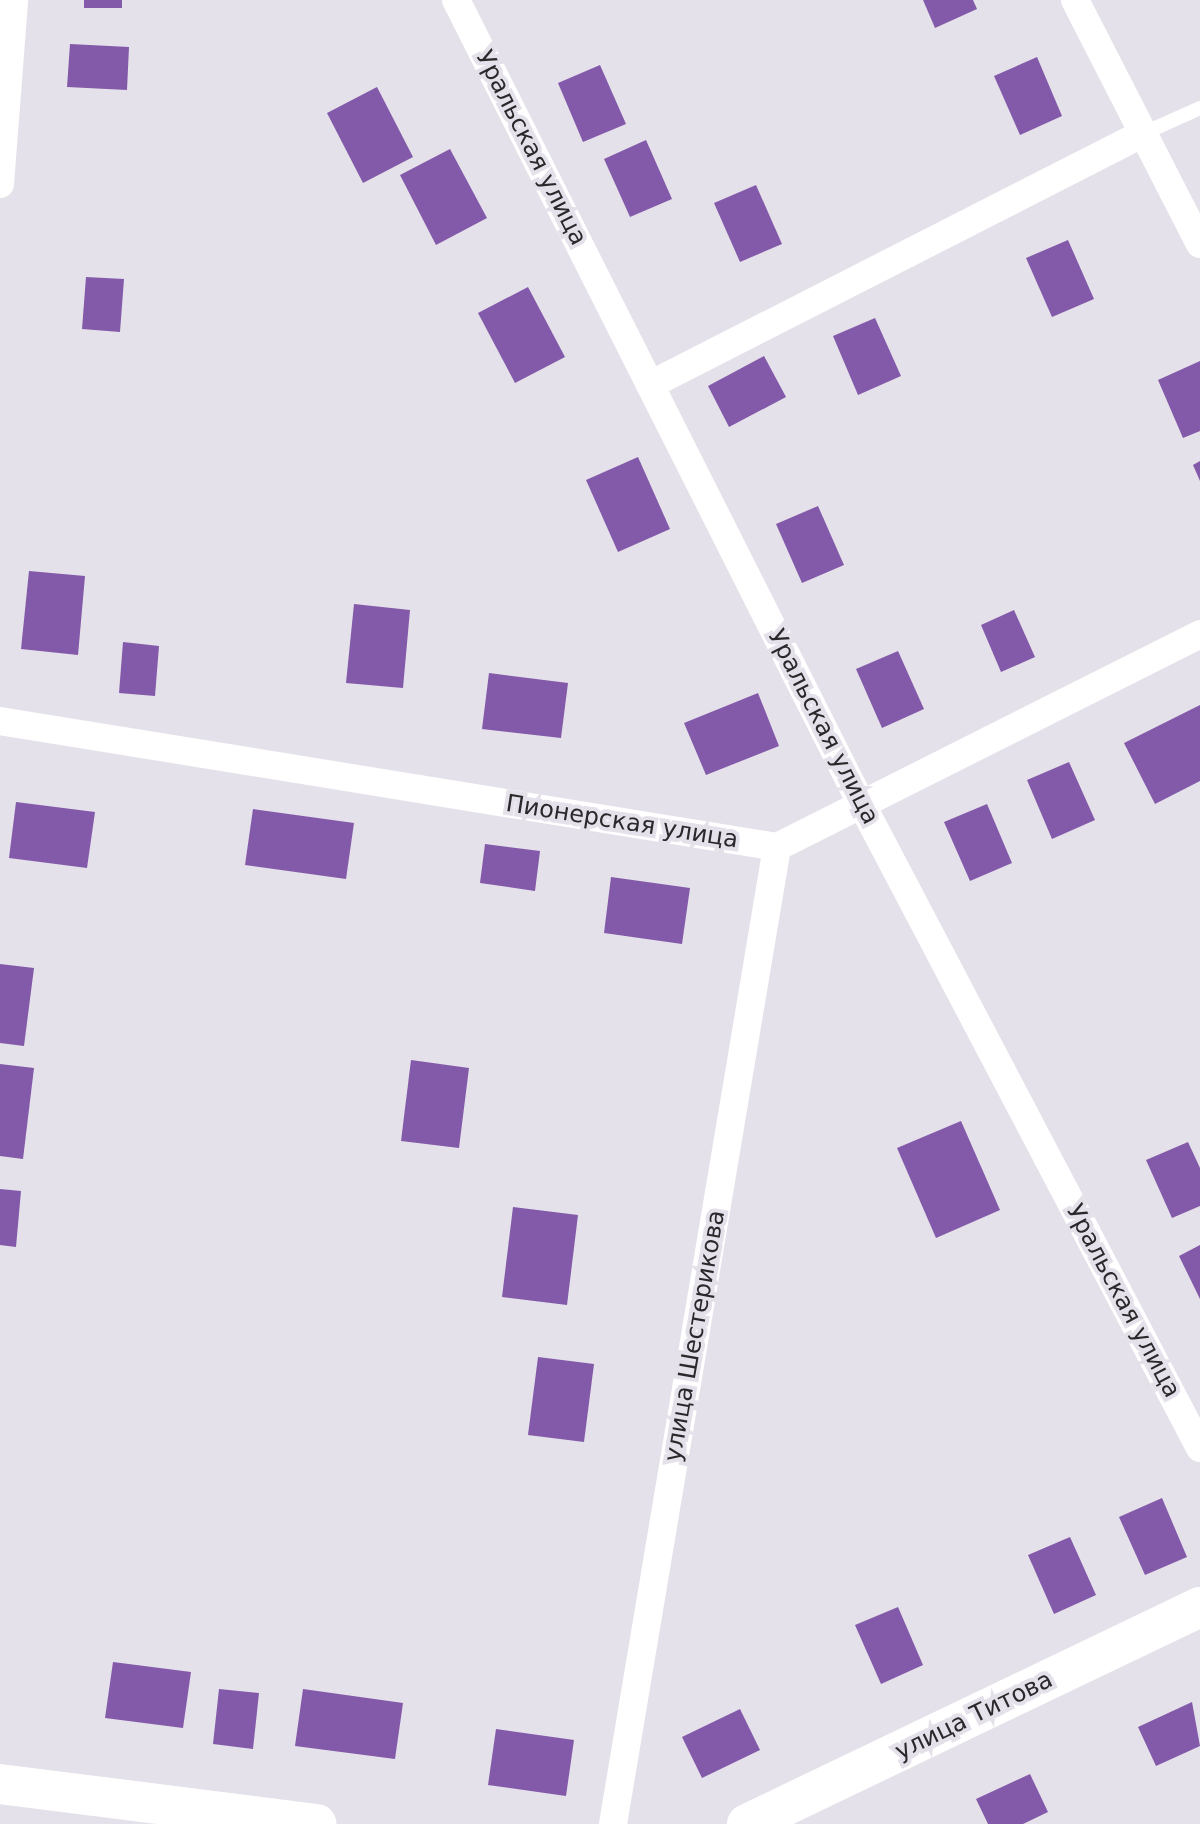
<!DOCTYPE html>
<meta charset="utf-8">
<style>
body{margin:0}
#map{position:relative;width:1200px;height:1824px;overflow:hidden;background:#e5e1ea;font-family:"DejaVu Sans",sans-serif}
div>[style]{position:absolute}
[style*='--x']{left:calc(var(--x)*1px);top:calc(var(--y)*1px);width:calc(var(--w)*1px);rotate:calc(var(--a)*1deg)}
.building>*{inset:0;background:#8359a9}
.lane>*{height:14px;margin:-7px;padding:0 7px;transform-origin:7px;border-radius:7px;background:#fff}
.street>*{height:28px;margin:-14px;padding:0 14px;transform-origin:14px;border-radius:14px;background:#fff}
.secondary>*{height:40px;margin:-20px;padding:0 20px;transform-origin:20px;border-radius:20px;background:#fff}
span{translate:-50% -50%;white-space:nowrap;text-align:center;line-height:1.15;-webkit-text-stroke:8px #e5e1ea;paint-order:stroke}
.street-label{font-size:24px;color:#2a282b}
</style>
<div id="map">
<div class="building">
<i style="clip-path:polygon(84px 0,122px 0,122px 8px,84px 8px)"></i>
<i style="clip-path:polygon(923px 0,973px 0,977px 9px,935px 28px)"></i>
<i style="clip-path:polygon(70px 44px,129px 47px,127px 90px,67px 87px)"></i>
<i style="clip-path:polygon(1037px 57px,1062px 116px,1020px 135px,994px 76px)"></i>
<i style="clip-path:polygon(600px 65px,626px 124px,583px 142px,558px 83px)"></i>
<i style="clip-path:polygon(377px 87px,413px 157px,363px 183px,327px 113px)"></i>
<i style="clip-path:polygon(646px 140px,672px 199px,630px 217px,604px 159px)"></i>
<i style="clip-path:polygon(450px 149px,487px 218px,436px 245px,400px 175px)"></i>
<i style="clip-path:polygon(756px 185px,782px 244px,740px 262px,714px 203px)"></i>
<i style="clip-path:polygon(1068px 240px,1094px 299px,1052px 317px,1026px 258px)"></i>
<i style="clip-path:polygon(86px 277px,124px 279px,120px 332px,82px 329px)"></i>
<i style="clip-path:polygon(528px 287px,565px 357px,515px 383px,478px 313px)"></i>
<i style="clip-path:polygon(875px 318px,901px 376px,858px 395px,833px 336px)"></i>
<i style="clip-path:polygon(764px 356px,786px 397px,729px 427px,708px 386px)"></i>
<i style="clip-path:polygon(1200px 361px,1200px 431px,1183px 438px,1158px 380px)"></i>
<i style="clip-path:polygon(638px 457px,670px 529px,618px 552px,586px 480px)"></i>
<i style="clip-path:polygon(1200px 461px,1200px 481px,1193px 465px)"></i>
<i style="clip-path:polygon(818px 506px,844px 565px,802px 583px,776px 524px)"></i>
<i style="clip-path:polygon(29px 571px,85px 576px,78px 655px,21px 649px)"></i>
<i style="clip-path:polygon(354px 604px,410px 610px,403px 688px,346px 683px)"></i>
<i style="clip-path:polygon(1014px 610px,1035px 657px,1001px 672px,981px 625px)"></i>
<i style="clip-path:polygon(123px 642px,159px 646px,155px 696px,119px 693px)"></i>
<i style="clip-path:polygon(898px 651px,924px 709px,882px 728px,856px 669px)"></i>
<i style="clip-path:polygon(489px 673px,568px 683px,561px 738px,482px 729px)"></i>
<i style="clip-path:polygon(758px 693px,779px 746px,706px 775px,684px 723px)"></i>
<i style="clip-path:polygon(1200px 705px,1200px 781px,1155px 804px,1124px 743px)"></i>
<i style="clip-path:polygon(1069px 762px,1095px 820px,1052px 839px,1027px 780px)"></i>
<i style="clip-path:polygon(16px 802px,95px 812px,87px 868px,9px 858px)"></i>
<i style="clip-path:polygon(987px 804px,1012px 863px,970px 881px,944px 822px)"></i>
<i style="clip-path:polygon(253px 809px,354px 823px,346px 879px,245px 865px)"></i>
<i style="clip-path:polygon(485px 844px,540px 851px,535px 891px,480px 883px)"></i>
<i style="clip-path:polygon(611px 877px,690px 888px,682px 944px,604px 933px)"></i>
<i style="clip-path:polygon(0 964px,34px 968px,24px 1046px,0 1043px)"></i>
<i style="clip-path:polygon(411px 1060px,469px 1068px,459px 1148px,401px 1141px)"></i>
<i style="clip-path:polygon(0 1064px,34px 1068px,23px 1159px,0 1156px)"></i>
<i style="clip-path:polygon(961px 1121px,1000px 1210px,936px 1238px,897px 1148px)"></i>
<i style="clip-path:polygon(1188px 1142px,1200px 1168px,1200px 1206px,1172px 1218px,1146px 1160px)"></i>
<i style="clip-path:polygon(0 1189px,21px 1191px,16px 1247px,0 1245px)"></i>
<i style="clip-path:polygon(513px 1207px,578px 1215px,567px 1305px,502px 1297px)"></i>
<i style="clip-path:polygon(1200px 1245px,1200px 1299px,1179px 1256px)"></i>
<i style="clip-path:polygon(538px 1357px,594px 1364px,584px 1442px,528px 1435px)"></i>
<i style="clip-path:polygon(1162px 1498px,1187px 1557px,1145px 1575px,1119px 1517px)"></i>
<i style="clip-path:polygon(1070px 1537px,1096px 1595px,1054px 1614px,1028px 1555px)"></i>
<i style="clip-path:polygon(898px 1607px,923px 1665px,881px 1684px,855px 1625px)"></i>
<i style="clip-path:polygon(113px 1662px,191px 1672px,183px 1728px,105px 1718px)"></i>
<i style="clip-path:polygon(219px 1689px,259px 1693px,253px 1749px,213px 1744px)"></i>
<i style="clip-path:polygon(303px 1689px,403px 1703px,395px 1759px,295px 1746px)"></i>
<i style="clip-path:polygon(1192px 1702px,1200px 1746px,1156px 1766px,1138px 1727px)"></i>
<i style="clip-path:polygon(740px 1709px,760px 1750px,702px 1778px,682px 1737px)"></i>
<i style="clip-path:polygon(496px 1729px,574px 1740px,566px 1796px,488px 1785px)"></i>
<i style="clip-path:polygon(1030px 1774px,1048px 1812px,1023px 1824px,988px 1824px,976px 1799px)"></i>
</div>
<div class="lane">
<i style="--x:1142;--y:134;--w:64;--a:-24.1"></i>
</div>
<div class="street">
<i style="--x:456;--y:0;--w:897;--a:63.24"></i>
<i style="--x:860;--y:801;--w:731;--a:62.28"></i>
<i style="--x:1075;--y:0;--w:274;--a:62.9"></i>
<i style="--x:0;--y:184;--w:185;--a:-85.6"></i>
<i style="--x:650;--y:385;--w:552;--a:-27.03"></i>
<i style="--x:0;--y:721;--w:787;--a:9.21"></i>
<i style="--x:777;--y:847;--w:474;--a:-26.7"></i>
<i style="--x:613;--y:1824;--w:991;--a:-80.47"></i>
</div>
<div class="secondary">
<i style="--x:0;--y:1784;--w:319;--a:7.2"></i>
<i style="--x:747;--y:1824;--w:502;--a:-25.6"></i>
</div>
<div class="street-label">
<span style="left:531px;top:148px;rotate:63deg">Уральская улица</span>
<span style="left:823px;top:727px;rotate:63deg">Уральская улица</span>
<span style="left:622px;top:822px;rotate:9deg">Пионерская улица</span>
<span style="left:1123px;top:1301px;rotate:62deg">Уральская улица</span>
<span style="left:695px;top:1336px;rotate:-80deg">улица Шестерикова</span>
<span style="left:974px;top:1716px;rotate:-26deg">улица Титова</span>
</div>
</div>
